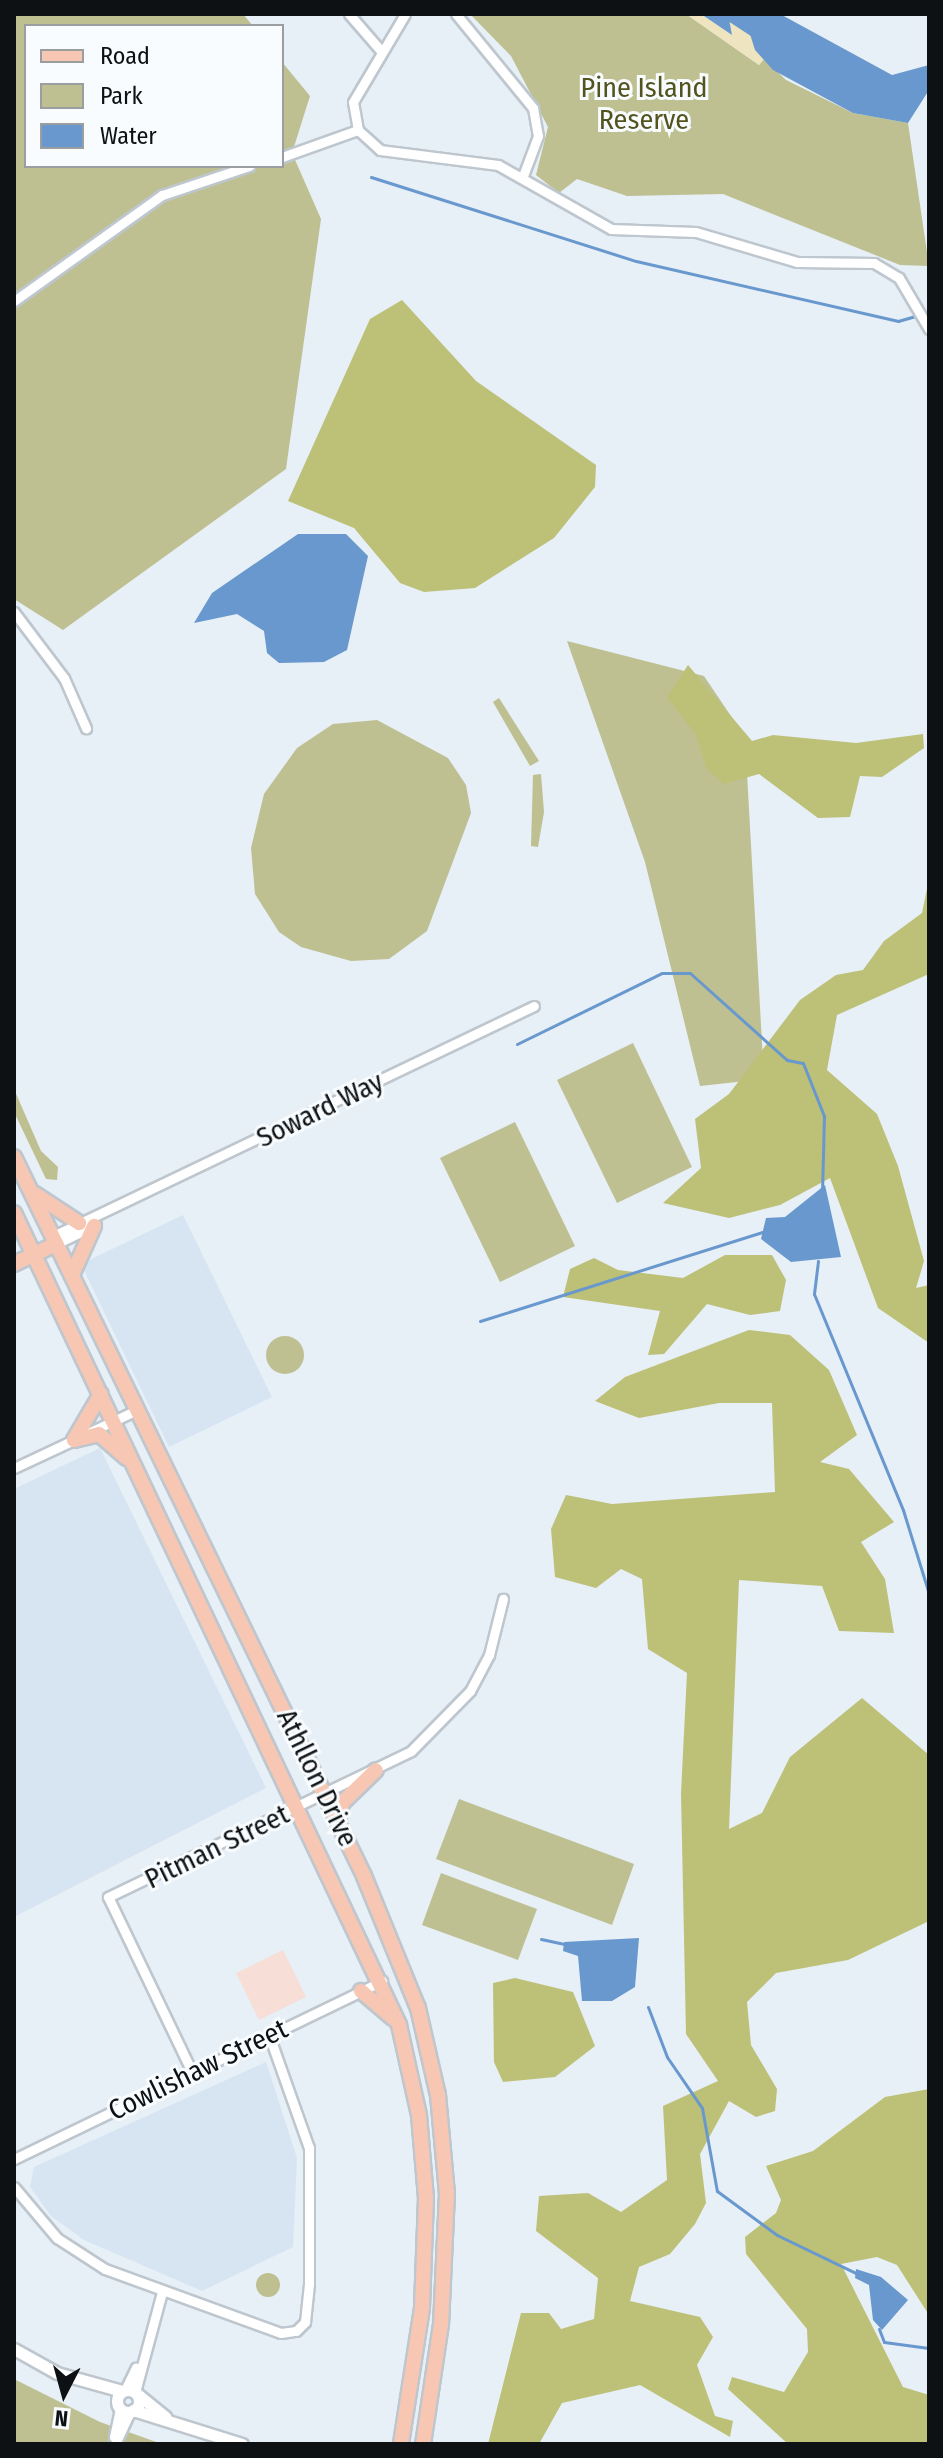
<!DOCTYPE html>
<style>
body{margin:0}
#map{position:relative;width:943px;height:2458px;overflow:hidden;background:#e7eff7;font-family:"Fira Sans Condensed",sans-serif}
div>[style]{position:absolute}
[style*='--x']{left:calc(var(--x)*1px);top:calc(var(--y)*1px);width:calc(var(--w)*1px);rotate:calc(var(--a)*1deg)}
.built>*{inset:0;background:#d7e5f3}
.education>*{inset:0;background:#f7ded6}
.green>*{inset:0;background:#bec091}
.round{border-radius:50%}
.forest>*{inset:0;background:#bdc077}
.sand>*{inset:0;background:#eee4bf}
.water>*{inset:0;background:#6898cd}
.stream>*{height:3px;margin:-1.5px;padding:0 1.5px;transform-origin:1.5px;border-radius:1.5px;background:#6898cd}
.river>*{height:16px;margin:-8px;padding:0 8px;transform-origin:8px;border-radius:8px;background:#6898cd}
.roads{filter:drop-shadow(2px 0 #bec6ce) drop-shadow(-2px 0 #bec6ce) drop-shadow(0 2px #bec6ce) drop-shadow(0 -2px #bec6ce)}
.minor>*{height:9px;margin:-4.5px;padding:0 4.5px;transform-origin:4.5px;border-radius:4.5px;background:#fff}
.tertiary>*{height:11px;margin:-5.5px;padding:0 5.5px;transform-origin:5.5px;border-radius:5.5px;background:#fff}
.tertiary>.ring{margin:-5.5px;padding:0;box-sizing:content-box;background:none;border:11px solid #fff;border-radius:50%}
.primary>*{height:14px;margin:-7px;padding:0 7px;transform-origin:7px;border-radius:7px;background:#f7c7b3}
span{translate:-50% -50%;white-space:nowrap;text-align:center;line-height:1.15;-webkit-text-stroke:6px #f8fcff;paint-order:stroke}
.park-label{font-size:28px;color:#52531d}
.street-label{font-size:28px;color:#0e1113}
.frame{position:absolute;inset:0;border:16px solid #0e1113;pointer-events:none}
.legend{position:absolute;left:24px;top:24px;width:260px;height:144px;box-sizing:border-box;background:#f8fcff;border:2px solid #9a9ea1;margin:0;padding:10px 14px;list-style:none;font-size:24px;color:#0e1113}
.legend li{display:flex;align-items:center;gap:16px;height:40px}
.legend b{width:40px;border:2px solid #9a9ea1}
.north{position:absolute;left:24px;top:2354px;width:80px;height:80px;-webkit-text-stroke:6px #f8fcff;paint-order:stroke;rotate:186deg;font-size:22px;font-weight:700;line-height:32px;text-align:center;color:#0e1113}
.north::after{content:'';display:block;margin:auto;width:28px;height:36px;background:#0e1113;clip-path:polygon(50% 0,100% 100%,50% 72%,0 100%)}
</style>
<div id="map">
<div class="built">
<i style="clip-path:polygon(183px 1215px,272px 1397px,169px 1447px,81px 1264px)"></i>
<i style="clip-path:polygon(100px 1448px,266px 1788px,14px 1917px,14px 1489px)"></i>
<i style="clip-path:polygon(266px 2062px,297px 2158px,293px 2247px,202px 2291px,84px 2240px,51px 2216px,30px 2187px,34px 2167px)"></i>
</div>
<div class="education">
<i style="clip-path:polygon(283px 1950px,306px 1997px,259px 2020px,236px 1973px)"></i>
</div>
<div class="green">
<i style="clip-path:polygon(14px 14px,243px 14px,253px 26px,26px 26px,26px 166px,282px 166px,282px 62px,310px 96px,292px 153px,321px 219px,286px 469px,63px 630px,14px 599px)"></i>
<i style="clip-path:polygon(470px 14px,686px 14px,759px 65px,764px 59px,786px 80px,853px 113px,908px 123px,929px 266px,900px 265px,723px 194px,627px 196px,577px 179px,559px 193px,536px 175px,548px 127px,511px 56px)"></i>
<i style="clip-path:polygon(567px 641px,704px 676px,745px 737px,764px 1079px,700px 1086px,645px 862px)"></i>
<i style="clip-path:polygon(499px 698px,539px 761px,530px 766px,493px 702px)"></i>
<i style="clip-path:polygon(377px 720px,448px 758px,466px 785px,471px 813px,427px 931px,389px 959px,351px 961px,301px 947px,279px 932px,255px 894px,251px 848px,264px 794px,297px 748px,333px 724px)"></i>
<i style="clip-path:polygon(541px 774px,544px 812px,538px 847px,531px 846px,533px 775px)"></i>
<i style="clip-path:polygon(633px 1043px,692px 1167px,617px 1203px,557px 1080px)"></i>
<i style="clip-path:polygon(14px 1089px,41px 1151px,58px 1167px,57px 1180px,46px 1179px,14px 1112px)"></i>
<i style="clip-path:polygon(515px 1122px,575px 1246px,500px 1282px,440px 1158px)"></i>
<i class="round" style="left:266px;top:1336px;width:38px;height:38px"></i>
<i style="clip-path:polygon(459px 1799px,634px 1864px,612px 1925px,436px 1859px)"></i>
<i style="clip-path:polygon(441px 1873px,537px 1909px,518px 1960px,422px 1925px)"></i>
<i class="round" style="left:256px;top:2273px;width:24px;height:24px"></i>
<i style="clip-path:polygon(14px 2379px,100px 2422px,162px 2444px,14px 2444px)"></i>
</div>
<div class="forest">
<i style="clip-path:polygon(402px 300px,476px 381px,596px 465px,595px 487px,554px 538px,475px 588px,424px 592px,400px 583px,354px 528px,288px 501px,370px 319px)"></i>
<i style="clip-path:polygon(688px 665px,752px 741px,773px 735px,856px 743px,923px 734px,924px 748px,882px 777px,860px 776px,850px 817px,818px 818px,759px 774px,724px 784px,706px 768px,696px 735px,667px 697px)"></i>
<i style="clip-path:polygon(929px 879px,929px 974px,837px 1015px,827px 1070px,877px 1114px,898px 1166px,924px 1261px,916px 1288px,929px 1285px,929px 1343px,878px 1308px,830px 1178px,780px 1205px,729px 1218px,663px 1203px,701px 1168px,695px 1119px,729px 1094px,800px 1000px,836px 975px,863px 970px,884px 941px,922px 913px)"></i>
<i style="clip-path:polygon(725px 1255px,772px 1255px,786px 1280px,780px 1311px,750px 1315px,707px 1304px,664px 1354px,648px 1355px,660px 1311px,563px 1297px,570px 1269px,594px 1258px,618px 1270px,683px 1278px)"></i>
<i style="clip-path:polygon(749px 1330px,790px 1335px,829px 1370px,857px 1435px,820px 1462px,849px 1469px,894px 1522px,861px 1542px,885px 1579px,894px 1633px,839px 1631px,822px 1586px,739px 1580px,729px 1829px,762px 1813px,790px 1757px,862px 1698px,929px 1755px,929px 1921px,848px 1960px,776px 1973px,747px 2002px,751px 2045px,777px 2089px,775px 2111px,756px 2117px,729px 2101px,700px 2154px,706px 2203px,695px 2224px,670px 2254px,639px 2267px,630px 2301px,700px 2317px,713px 2337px,697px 2365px,715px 2416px,733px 2421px,730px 2437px,640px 2385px,562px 2403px,539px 2444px,488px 2444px,521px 2313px,549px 2313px,561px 2329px,594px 2319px,598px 2278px,536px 2231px,539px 2196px,588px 2193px,621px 2212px,667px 2180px,663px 2106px,718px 2081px,686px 2034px,681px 1793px,687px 1673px,648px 1649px,642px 1579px,621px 1569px,596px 1588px,555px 1577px,551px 1529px,566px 1495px,612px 1504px,775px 1492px,772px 1403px,719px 1403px,639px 1418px,595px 1401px,625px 1377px)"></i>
<i style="clip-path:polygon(515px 1978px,573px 1992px,595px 2046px,555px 2077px,503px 2082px,494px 2062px,493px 1983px)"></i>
<i style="clip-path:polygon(929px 2089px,929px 2315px,897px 2265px,877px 2257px,841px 2264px,903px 2387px,929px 2395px,929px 2444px,788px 2444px,728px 2389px,732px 2377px,784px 2392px,808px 2352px,807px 2329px,746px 2254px,745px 2237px,776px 2213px,781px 2200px,766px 2166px,813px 2151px,885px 2097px)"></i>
</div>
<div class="sand">
<i style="clip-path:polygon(686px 14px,701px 14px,732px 35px,728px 19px,745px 18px,764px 59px,759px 65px)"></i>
</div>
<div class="water">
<i style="clip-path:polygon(701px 14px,780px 14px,892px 75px,929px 65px,929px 90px,908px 123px,853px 113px,773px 70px,755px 50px,745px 18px,729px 19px,732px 35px)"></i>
<i style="clip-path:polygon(298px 534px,346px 534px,368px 556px,347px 650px,324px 662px,279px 663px,267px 653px,264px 631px,237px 614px,194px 623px,212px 593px)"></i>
<i style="clip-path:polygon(825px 1185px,841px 1257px,791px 1262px,761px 1239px,766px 1218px,785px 1217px)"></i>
<i style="clip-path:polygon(639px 1938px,635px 1987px,612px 2001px,582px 2001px,578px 1956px,563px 1951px,564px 1942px)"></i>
<i style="clip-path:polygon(856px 2269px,881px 2277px,908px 2300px,882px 2330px,873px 2320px,869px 2285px,855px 2278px)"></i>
</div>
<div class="stream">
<i style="--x:371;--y:177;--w:278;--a:17.6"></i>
<i style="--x:636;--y:261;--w:269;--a:12.9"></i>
<i style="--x:898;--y:321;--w:18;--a:-16"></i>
<i style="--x:517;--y:1044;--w:161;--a:-26.1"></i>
<i style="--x:662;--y:973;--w:28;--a:0"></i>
<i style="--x:690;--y:973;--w:130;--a:41.9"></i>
<i style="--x:787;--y:1060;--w:16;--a:11"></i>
<i style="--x:803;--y:1063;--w:57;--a:68.4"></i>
<i style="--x:824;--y:1116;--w:74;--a:91.5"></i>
<i style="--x:818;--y:1261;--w:33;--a:97"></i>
<i style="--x:814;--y:1294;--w:234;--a:67.6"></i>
<i style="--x:903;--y:1510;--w:88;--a:72.8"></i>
<i style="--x:480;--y:1321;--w:299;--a:-17.5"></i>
<i style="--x:541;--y:1939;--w:25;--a:12"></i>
<i style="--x:648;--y:2007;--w:53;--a:69.2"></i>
<i style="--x:667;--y:2057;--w:62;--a:55.5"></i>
<i style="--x:702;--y:2108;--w:84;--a:79.8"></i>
<i style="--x:717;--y:2191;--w:74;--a:36.3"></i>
<i style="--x:777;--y:2235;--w:90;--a:25.7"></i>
<i style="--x:879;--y:2329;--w:14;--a:69"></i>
<i style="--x:884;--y:2342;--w:45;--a:7.6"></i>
</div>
<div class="river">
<i style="--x:732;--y:14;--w:42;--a:33.3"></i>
</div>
<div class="roads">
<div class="minor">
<i style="--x:349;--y:14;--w:49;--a:49.1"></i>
<i style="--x:456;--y:14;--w:122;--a:50.7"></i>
<i style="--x:533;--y:108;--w:28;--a:80"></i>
<i style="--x:538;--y:136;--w:43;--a:110.6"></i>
<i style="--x:358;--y:130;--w:28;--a:-100"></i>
<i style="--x:353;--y:102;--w:102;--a:-59.4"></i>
<i style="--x:282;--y:157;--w:81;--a:-19.6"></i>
<i style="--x:358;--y:130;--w:30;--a:42"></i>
<i style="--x:380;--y:150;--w:119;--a:7.2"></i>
<i style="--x:498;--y:165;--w:130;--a:29.5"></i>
<i style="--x:611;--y:229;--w:85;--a:2"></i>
<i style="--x:696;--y:232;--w:105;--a:16.5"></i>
<i style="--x:797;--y:262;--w:77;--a:0.7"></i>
<i style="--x:874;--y:263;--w:29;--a:31"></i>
<i style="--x:899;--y:278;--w:59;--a:59.5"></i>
<i style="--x:14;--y:301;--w:182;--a:-35.6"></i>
<i style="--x:162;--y:195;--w:92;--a:-18.4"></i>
<i style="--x:14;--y:612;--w:83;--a:52.9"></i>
<i style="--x:64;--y:678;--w:55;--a:66.3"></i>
<i style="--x:53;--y:1236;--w:533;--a:-25.56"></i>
<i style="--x:56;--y:1244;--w:43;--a:-26"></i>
<i style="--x:90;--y:1432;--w:52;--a:-25.1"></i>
<i style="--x:14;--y:1468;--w:68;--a:-25.1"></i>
<i style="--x:192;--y:2072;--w:194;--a:-115.6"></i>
<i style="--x:108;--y:1897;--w:336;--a:-25.7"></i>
<i style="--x:411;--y:1751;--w:84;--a:-45.5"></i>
<i style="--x:470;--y:1691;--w:41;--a:-62.2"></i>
<i style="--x:489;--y:1655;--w:58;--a:-76"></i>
<i style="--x:14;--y:2159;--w:409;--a:-25.8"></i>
<i style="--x:14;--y:2187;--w:67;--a:49.9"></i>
<i style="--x:57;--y:2238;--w:57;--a:32.9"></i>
<i style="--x:105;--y:2269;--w:187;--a:20"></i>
<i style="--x:281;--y:2333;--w:15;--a:-8"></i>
<i style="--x:296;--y:2331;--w:13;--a:-45"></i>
<i style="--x:305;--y:2322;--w:39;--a:-84"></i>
<i style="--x:309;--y:2283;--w:135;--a:-90"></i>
<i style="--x:309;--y:2148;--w:120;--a:-109.5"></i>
<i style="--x:125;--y:2390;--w:25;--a:-64"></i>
<i style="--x:135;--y:2392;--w:104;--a:-74.9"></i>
<i style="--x:114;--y:2437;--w:29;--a:-78"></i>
<i style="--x:115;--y:2444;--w:35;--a:-65"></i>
</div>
<div class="tertiary">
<i style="--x:14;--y:2349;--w:49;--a:29.2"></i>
<i style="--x:57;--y:2373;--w:67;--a:15.5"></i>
<i class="ring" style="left:117px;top:2390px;width:11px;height:11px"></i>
<i style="--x:136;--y:2393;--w:38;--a:39"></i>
<i style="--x:133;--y:2410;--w:114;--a:17.3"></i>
</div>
<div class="primary">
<i style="--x:14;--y:1157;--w:800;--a:64.04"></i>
<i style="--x:364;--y:1876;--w:143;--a:67.8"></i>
<i style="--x:418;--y:2008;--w:89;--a:77.1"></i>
<i style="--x:438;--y:2095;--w:98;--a:84.8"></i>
<i style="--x:447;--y:2193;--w:131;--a:92.6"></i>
<i style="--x:441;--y:2324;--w:121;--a:98.5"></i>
<i style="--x:35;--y:1194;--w:53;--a:33.4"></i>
<i style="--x:14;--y:1213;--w:899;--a:64.63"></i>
<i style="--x:399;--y:2025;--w:92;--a:77.5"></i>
<i style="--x:419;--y:2115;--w:83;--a:85.2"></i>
<i style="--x:426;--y:2198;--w:110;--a:92.1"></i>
<i style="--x:422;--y:2308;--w:138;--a:98.8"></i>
<i style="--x:14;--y:1264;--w:47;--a:-25.5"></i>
<i style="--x:72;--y:1275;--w:54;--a:-65.8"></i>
<i style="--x:74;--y:1440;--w:26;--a:-13"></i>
<i style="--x:99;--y:1434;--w:37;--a:41"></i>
<i style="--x:74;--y:1440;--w:53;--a:-59.6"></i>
<i style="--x:338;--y:1822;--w:19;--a:-78"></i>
<i style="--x:342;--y:1803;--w:47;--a:-44.1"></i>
<i style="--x:361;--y:1991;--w:42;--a:40.2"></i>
</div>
</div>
<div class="park-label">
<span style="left:644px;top:104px">Pine Island<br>Reserve</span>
</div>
<div class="street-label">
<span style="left:320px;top:1110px;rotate:-26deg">Soward Way</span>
<span style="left:317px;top:1778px;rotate:64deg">Athllon Drive</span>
<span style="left:217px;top:1847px;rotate:-26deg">Pitman Street</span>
<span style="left:198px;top:2070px;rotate:-26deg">Cowlishaw Street</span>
</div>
<div class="frame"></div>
<ul class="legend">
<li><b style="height:10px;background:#f7c7b3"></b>Road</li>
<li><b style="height:22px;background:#bec091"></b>Park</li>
<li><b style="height:22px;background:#6898cd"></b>Water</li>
</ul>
<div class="north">N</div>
</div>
